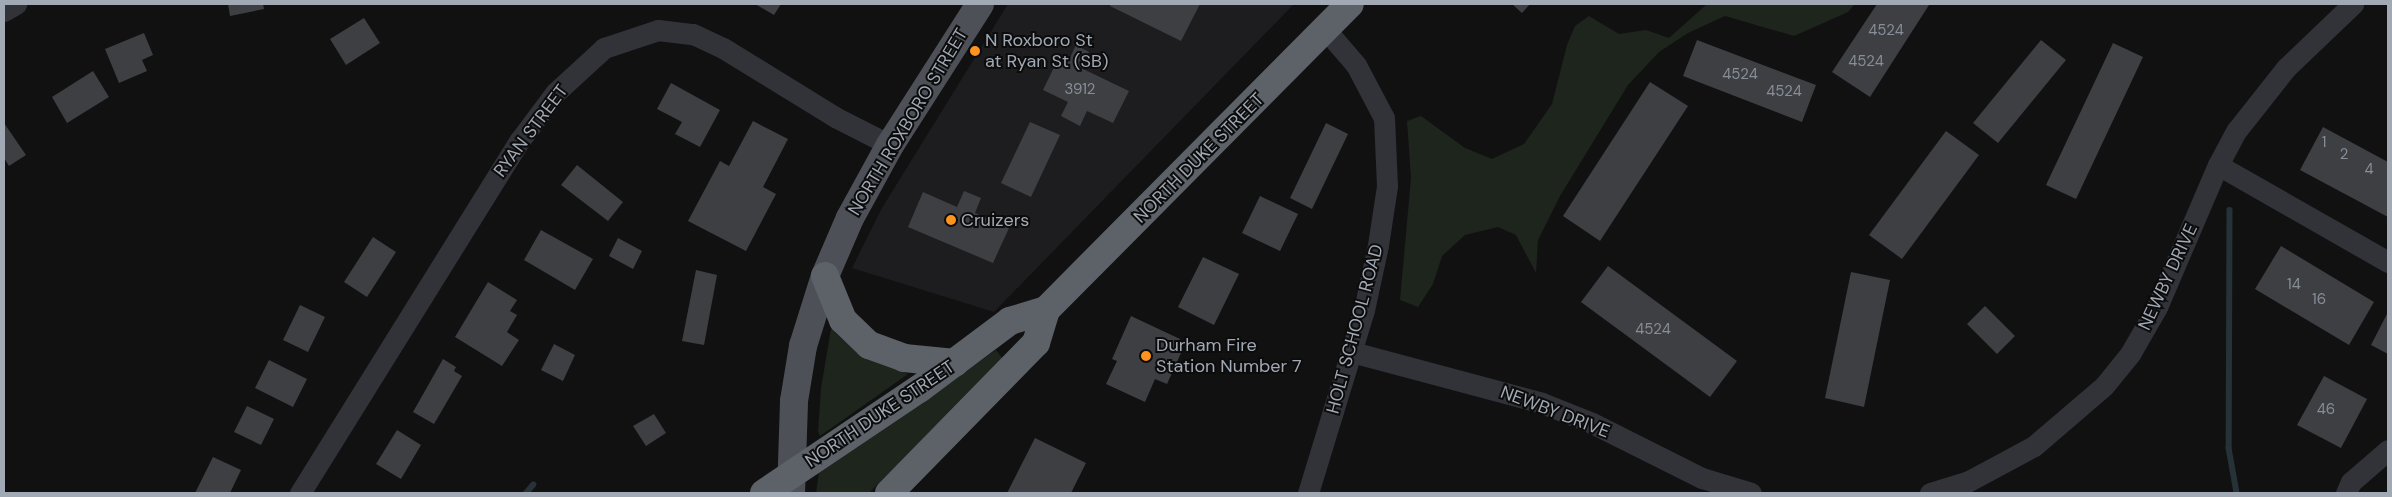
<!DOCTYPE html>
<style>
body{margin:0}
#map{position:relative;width:2392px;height:497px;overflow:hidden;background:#111112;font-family:"DM Sans",sans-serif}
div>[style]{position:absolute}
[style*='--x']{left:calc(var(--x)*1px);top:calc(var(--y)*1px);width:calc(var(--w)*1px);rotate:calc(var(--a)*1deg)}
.built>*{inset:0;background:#1d1d1f}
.green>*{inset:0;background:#1d251d}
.stream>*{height:5.5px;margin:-2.75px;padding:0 2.75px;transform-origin:2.75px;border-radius:2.75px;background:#263237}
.building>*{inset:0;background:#3d3f42}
.minor>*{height:21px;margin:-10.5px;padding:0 10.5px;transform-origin:10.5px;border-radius:10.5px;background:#313338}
.major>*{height:28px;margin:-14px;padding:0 14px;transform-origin:14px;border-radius:14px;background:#4d5157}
.highway>*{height:28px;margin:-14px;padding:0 14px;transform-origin:14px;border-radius:14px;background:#5d6269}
.dots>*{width:14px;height:14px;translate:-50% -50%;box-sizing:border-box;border:2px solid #0c0c0d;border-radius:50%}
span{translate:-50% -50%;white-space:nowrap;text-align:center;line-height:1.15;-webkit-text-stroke:4px #0c0c0d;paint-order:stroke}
.number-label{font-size:15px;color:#888e98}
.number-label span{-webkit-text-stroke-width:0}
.poi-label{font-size:18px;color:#a1a9b4}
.left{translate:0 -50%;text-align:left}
.street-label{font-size:18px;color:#a1a9b4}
.frame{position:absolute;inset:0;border:5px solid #a1a9b4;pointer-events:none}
</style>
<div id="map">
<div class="built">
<i style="clip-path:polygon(1008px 4px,1294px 4px,994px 312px,852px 268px,882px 208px)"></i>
</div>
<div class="green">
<i style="clip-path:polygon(1707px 4px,1855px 4px,1848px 12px,1794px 36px,1725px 16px,1688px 33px,1659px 52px,1628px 85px,1560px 196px,1538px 240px,1536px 273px,1516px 235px,1498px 227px,1465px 235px,1442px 256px,1433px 284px,1418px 307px,1400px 300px,1411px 178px,1407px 121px,1421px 116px,1465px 148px,1492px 159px,1524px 144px,1552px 104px,1567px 45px,1575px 26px,1589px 16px,1619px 34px,1646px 30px,1669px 38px)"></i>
<i style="clip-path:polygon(831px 329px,866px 357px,908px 374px,820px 436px,818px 432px,821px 388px)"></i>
<i style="clip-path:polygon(996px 350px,1003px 359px,869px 493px,816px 493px,819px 472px)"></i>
</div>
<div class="stream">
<i style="--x:2230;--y:210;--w:238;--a:90.2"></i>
<i style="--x:2229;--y:448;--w:46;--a:79.9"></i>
<i style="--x:526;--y:493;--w:11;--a:-49"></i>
</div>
<div class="building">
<i style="clip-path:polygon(228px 4px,263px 4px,264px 9px,230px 16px)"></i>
<i style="clip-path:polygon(755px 4px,781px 4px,774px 15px)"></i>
<i style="clip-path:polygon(1111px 4px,1200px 4px,1181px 41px,1110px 6px)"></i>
<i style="clip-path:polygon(1512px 4px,1530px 4px,1522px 13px)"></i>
<i style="clip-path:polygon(1877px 4px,1929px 5px,1870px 97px,1832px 72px)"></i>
<i style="clip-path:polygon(364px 18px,380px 43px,346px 65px,330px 39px)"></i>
<i style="clip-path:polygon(144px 33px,153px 55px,142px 60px,147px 71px,119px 83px,105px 49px)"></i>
<i style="clip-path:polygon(1697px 40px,1816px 85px,1802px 122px,1683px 76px)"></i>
<i style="clip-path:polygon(2041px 40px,2066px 60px,1998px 143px,1973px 123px)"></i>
<i style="clip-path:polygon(2113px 43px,2143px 57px,2076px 199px,2046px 185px)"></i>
<i style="clip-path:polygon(1076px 45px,1089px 52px,1081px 68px,1129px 91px,1113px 123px,1087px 111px,1080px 126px,1061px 116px,1068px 102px,1043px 90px,1059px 57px,1068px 62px)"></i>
<i style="clip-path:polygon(93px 71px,109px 97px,67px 123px,52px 97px)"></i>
<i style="clip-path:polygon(1650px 82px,1688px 106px,1600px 241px,1563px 216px)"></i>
<i style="clip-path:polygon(671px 83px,720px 110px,700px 147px,675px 134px,682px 122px,657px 109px)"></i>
<i style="clip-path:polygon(753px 121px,788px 139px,763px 187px,776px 194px,746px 251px,688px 221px,720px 161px,729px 166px)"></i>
<i style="clip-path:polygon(1030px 122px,1060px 135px,1031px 197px,1001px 183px)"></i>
<i style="clip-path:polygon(4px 123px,26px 155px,9px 166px,4px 158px)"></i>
<i style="clip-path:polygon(1326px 123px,1348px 134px,1312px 209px,1290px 198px)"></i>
<i style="clip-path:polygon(2323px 127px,2388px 162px,2388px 217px,2300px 170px)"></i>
<i style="clip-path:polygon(1946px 131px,1979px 155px,1902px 259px,1869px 235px)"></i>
<i style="clip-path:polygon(577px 165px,623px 202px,608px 221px,561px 185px)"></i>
<i style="clip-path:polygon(964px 191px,981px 198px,975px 213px,1009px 228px,993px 263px,908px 227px,923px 192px,957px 207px)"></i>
<i style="clip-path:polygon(1260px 196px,1298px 214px,1280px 251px,1242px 233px)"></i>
<i style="clip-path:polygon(541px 230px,593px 259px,575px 290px,524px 260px)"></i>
<i style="clip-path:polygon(373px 237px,396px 252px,367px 297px,344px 282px)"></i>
<i style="clip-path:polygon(618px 238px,642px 251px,633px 269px,609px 256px)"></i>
<i style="clip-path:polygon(2281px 246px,2374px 302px,2349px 345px,2255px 289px)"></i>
<i style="clip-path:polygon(1203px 257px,1239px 274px,1214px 325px,1178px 307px)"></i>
<i style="clip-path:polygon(1608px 266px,1737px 361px,1710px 397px,1581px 302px)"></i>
<i style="clip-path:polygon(696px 270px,717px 275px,704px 345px,682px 341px)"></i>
<i style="clip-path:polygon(1851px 272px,1890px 280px,1864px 407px,1825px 398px)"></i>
<i style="clip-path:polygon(488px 282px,517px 300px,510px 311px,517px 315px,507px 332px,519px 340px,502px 366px,455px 337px)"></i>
<i style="clip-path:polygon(300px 305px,325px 317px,308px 352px,283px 340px)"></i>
<i style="clip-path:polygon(1985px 306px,2015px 336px,1997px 354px,1967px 324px)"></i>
<i style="clip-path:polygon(2388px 312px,2388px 354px,2371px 345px)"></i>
<i style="clip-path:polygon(1131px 316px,1180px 339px,1175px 350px,1181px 353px,1167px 384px,1155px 379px,1145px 402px,1106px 384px,1117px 361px,1112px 359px)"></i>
<i style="clip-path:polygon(554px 344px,575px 355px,563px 381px,541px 370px)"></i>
<i style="clip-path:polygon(443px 359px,456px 367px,454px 371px,462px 376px,434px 424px,413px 412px)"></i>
<i style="clip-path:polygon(269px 360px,307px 379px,293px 407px,255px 388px)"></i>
<i style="clip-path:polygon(2324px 376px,2367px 399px,2341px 448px,2297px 425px)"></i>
<i style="clip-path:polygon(247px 406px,274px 419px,261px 445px,234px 432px)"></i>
<i style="clip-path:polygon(654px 414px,666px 433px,646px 446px,633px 426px)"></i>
<i style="clip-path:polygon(397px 430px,421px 445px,401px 479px,376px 464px)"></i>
<i style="clip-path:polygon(1035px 438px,1086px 463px,1071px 493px,1007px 493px)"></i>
<i style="clip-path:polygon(213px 457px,241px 470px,230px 493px,195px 493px)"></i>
</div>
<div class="minor">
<i style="--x:4;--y:11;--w:14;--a:-30"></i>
<i style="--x:2218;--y:165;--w:196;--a:29.7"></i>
<i style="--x:1352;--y:352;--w:197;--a:15"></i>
<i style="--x:1542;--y:403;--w:54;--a:21.8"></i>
<i style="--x:1592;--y:423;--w:123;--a:26.6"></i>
<i style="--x:1702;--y:478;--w:51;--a:17"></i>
<i style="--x:300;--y:493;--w:416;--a:-58.1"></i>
<i style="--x:520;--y:140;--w:59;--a:-53.3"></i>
<i style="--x:555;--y:93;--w:67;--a:-42.6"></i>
<i style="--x:604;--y:48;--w:57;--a:-18.4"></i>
<i style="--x:658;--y:30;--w:35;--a:7"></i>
<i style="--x:693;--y:34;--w:33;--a:25"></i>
<i style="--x:723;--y:48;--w:132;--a:31.6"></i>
<i style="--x:835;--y:117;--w:62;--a:27"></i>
<i style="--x:1308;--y:493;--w:191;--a:-73"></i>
<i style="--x:1364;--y:310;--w:66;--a:-77.8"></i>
<i style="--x:1378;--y:245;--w:60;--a:-81.3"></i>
<i style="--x:1387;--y:186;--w:68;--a:-92.5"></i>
<i style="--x:1384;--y:118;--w:60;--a:-117.8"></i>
<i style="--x:1356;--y:65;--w:46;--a:-130.6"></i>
<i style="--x:1930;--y:493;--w:39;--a:-17"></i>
<i style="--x:1967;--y:482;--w:76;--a:-28.2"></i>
<i style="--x:2034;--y:446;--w:92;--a:-40.6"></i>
<i style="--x:2104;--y:386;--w:41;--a:-50.9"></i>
<i style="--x:2130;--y:354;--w:54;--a:-60.1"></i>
<i style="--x:2157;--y:307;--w:155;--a:-66.8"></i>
<i style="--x:2218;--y:165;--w:40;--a:-62"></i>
<i style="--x:2237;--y:130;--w:79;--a:-51.7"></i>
<i style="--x:2286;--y:68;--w:93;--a:-43.7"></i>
<i style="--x:2346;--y:493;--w:12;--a:-66"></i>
<i style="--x:2351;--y:482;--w:49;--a:-40.9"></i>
</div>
<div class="major">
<i style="--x:791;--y:493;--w:92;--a:-88.1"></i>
<i style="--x:794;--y:401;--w:56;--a:-80.7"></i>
<i style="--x:803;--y:346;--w:73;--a:-72.6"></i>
<i style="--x:825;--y:276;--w:63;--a:-66.7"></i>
<i style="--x:850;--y:218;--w:83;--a:-61.3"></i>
<i style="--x:890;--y:145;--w:167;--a:-57.4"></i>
</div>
<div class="highway">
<i style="--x:825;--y:276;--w:48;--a:67.8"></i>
<i style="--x:843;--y:320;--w:36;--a:44"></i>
<i style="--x:869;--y:345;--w:37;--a:20"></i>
<i style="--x:904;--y:358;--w:51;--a:5.6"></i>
<i style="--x:764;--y:493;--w:187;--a:-33.9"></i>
<i style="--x:919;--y:389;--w:114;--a:-36.8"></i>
<i style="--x:1010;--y:321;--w:38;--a:-17"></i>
<i style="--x:1046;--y:310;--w:431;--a:-45.2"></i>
<i style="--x:889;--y:493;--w:210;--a:-45.6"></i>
<i style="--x:1036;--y:343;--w:34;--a:-73"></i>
</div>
<div class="dots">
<i style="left:975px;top:51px;background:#fe931d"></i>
<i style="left:951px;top:220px;background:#fe931d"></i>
<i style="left:1146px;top:356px;background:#fe931d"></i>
</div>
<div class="number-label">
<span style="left:1886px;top:31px">4524</span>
<span style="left:1866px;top:62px">4524</span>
<span style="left:1740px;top:75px">4524</span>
<span style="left:1080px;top:90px">3912</span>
<span style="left:1784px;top:92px">4524</span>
<span style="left:2324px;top:143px">1</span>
<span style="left:2344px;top:155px">2</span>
<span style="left:2369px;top:170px">4</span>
<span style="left:2294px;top:285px">14</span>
<span style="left:2319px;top:300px">16</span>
<span style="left:1653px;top:330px">4524</span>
<span style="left:2326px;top:410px">46</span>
</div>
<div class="poi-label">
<span class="left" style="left:985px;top:51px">N Roxboro St<br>at Ryan St (SB)</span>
<span class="left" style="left:961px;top:220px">Cruizers</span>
<span class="left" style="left:1156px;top:356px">Durham Fire<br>Station Number 7</span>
</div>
<div class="street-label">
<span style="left:908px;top:122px;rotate:-59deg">NORTH ROXBORO STREET</span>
<span style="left:531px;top:131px;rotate:-53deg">RYAN STREET</span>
<span style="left:1199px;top:158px;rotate:-45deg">NORTH DUKE STREET</span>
<span style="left:2168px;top:277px;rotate:-65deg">NEWBY DRIVE</span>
<span style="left:1355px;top:329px;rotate:-75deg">HOLT SCHOOL ROAD</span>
<span style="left:1555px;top:412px;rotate:21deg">NEWBY DRIVE</span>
<span style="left:880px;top:414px;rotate:-34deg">NORTH DUKE STREET</span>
</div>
<div class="frame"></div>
</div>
